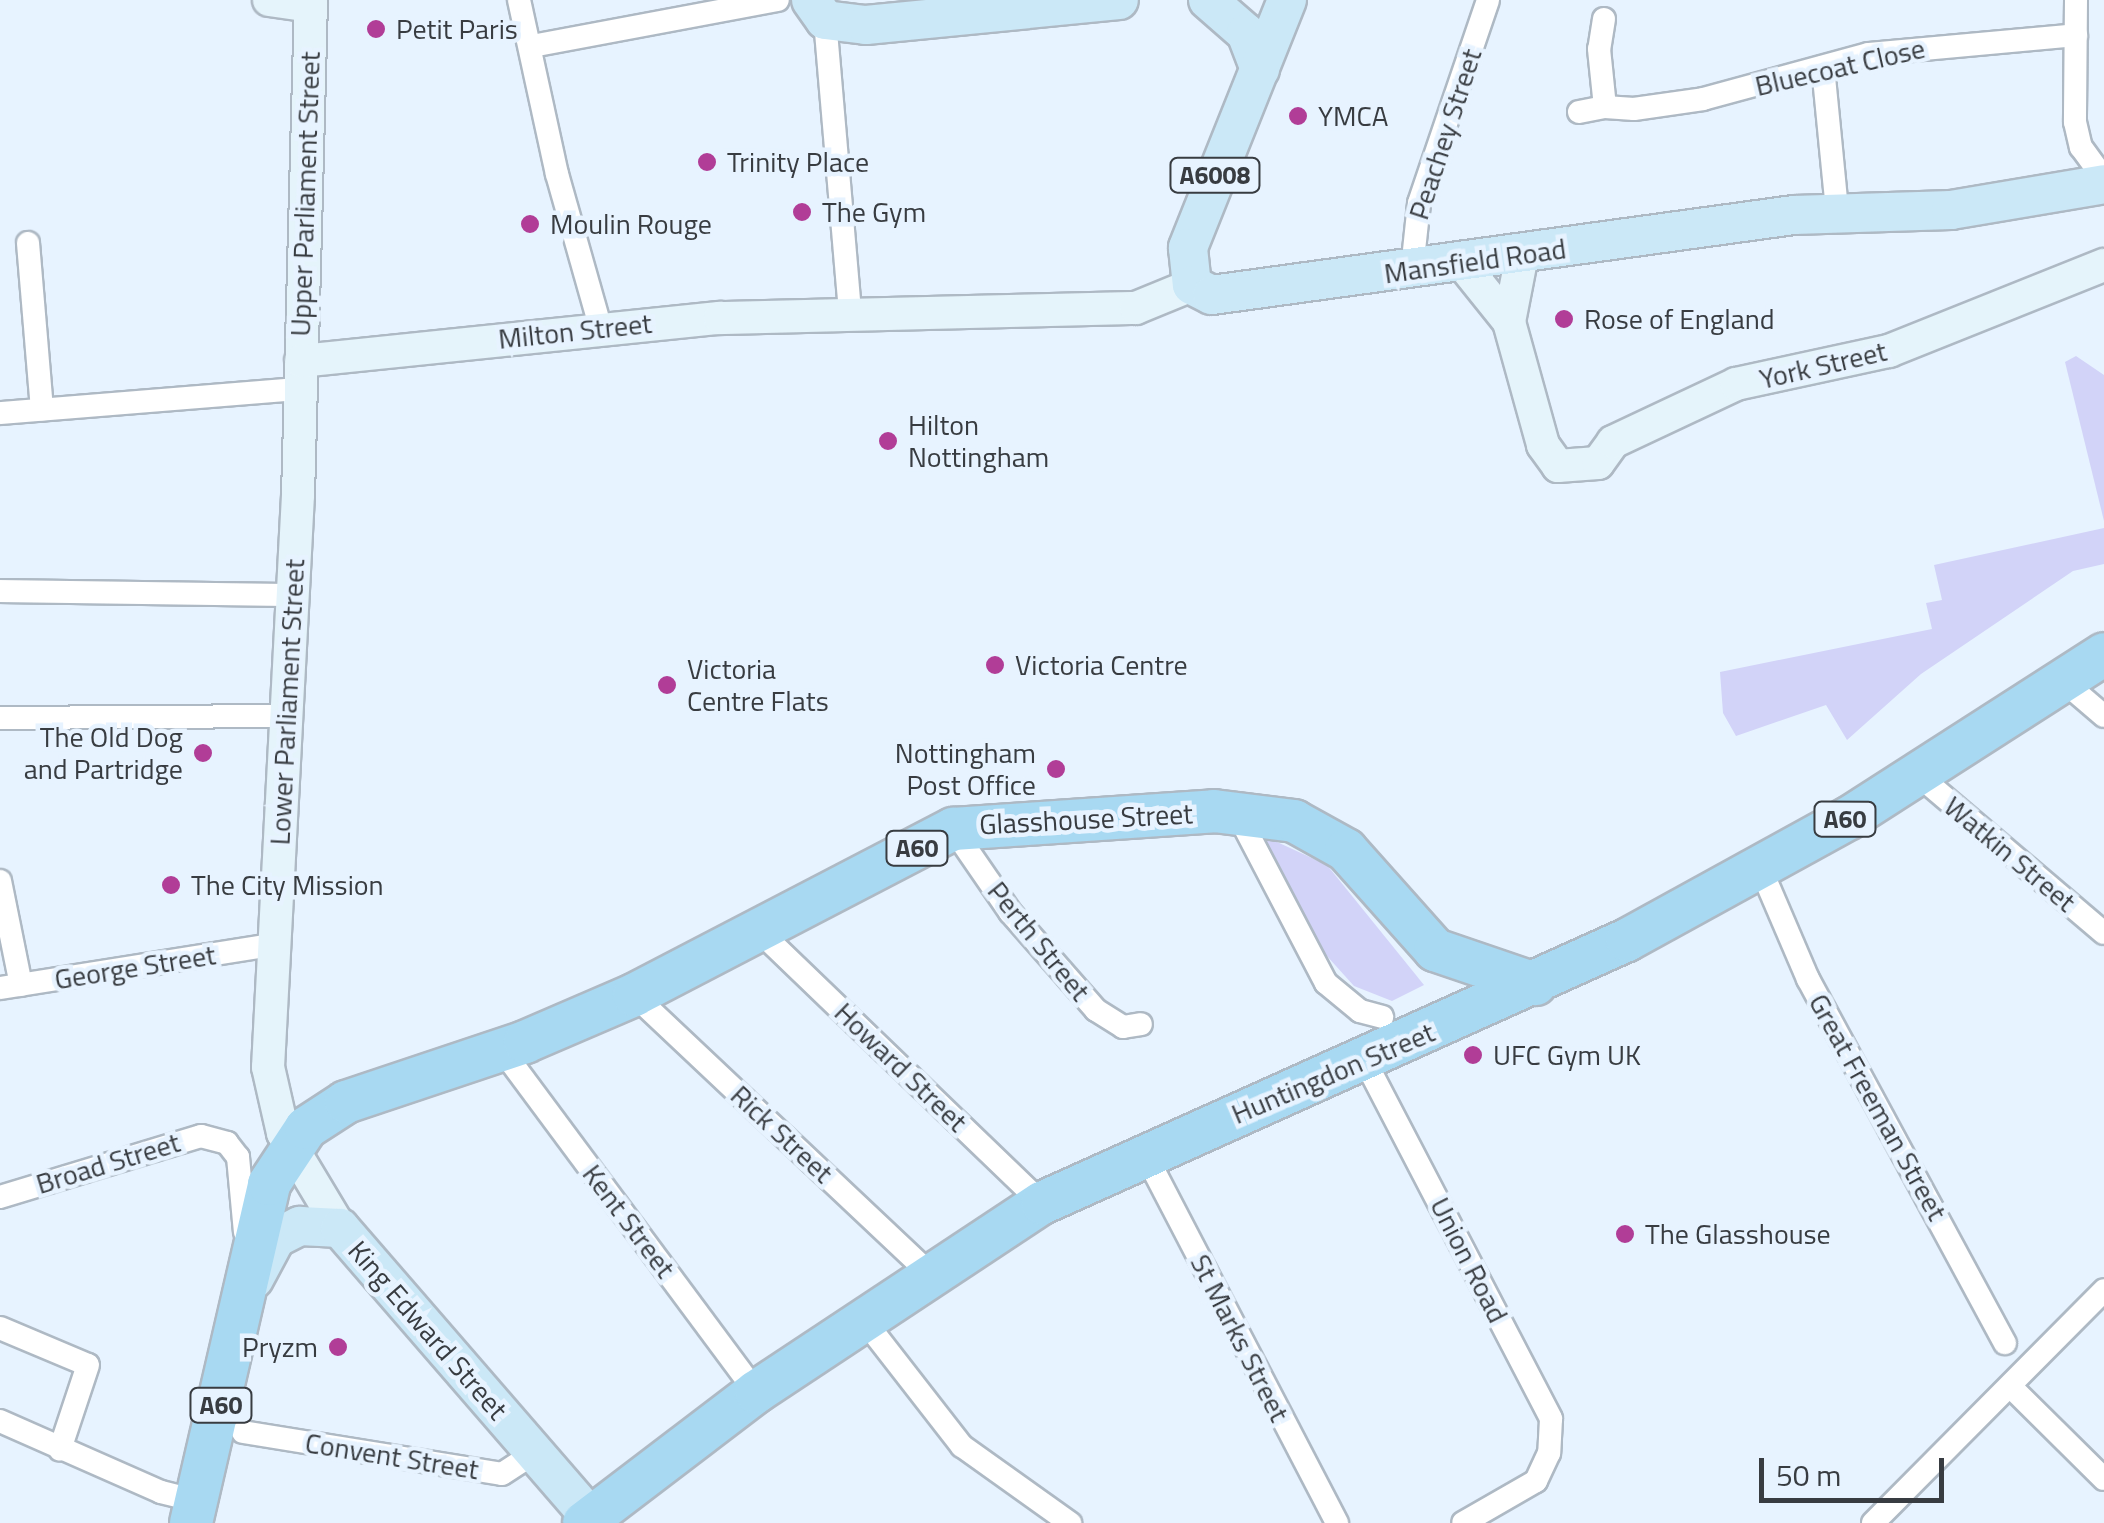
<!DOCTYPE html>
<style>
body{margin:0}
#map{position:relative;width:2104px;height:1523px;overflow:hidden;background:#e7f3ff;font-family:"Titillium Web",sans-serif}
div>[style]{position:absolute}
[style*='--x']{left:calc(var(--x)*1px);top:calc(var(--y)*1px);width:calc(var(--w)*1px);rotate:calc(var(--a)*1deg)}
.green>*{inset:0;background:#d2d3f8}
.roads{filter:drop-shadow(2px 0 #aeb9c4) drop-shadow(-2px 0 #aeb9c4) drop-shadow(0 2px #aeb9c4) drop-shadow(0 -2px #aeb9c4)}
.street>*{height:22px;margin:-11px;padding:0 11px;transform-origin:11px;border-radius:11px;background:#fff}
.secondary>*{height:32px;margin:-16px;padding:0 16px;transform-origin:16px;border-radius:16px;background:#e5f4fb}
.primary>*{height:38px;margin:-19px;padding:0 19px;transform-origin:19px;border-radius:19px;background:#cbe8f7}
.highway>*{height:42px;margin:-21px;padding:0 21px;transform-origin:21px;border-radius:21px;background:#a8d9f2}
.dots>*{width:28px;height:28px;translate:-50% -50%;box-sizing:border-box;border:5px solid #e7f3ff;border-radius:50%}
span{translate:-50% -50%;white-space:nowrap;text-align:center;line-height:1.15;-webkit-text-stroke:9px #e7f3ff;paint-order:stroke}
.shield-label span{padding:2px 8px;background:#e7f3ff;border:2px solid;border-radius:8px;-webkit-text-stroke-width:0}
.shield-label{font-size:25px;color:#383c41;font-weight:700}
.poi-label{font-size:28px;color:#383c41}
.left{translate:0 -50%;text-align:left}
.right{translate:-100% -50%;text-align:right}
.street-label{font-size:28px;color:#383c41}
.scale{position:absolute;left:1759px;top:1458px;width:185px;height:45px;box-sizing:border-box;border:5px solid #383c41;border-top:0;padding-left:12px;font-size:30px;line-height:35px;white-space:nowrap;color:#383c41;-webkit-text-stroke:8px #e7f3ff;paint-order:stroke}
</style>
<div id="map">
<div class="green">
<i style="clip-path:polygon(2076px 356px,2104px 375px,2104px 521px,2065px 362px)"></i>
<i style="clip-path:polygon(2104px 528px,2104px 564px,2073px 571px,1921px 674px,1847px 740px,1826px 705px,1736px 736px,1723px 713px,1720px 672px,1932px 629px,1926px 603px,1942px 600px,1934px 565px)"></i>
<i style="clip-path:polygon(1260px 834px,1327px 865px,1424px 985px,1392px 1001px,1354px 986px,1317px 945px)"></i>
</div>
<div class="roads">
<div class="street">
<i style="--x:519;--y:0;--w:178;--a:77.7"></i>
<i style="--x:557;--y:174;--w:158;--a:74.2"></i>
<i style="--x:2076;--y:0;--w:122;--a:90.5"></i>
<i style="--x:2075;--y:122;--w:26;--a:77"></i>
<i style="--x:2081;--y:147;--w:39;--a:54"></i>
<i style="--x:1604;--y:19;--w:30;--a:99"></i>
<i style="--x:1599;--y:49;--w:58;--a:84.1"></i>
<i style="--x:1605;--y:107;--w:29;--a:4"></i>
<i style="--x:1634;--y:109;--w:70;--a:-8.2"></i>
<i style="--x:1703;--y:99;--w:172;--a:-15.2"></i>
<i style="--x:1869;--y:54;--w:208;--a:-5.2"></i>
<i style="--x:825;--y:20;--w:291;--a:85.1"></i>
<i style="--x:532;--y:46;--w:250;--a:-10.6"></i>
<i style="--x:1823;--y:67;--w:144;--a:84.4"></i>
<i style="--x:1579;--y:112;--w:26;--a:-11"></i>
<i style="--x:28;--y:243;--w:167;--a:85.2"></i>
<i style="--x:1412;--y:269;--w:66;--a:-83.9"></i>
<i style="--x:1419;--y:203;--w:214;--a:-71.2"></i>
<i style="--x:0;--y:413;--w:300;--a:-4.6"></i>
<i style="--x:0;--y:591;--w:294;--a:0.8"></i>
<i style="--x:2062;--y:680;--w:55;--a:40.6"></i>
<i style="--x:0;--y:718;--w:289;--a:-0.4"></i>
<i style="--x:1917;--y:774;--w:245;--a:40.4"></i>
<i style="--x:1236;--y:811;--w:194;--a:62.4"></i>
<i style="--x:1326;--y:983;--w:44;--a:39.5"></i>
<i style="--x:1360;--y:1011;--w:23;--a:15"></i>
<i style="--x:953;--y:829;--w:101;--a:55.5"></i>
<i style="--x:1010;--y:912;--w:130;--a:48.7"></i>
<i style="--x:1096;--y:1010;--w:32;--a:32"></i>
<i style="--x:1123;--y:1027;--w:18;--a:-9"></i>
<i style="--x:1760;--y:867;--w:122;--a:66.8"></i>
<i style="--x:1808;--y:979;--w:414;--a:61.6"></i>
<i style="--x:0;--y:881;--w:106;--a:78.6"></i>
<i style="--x:759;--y:931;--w:393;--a:43.9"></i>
<i style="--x:0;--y:988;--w:274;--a:-9"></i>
<i style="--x:634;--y:995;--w:405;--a:43.3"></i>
<i style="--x:502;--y:1050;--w:426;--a:53.4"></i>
<i style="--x:1366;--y:1063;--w:401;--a:62.5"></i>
<i style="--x:1551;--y:1419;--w:34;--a:93"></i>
<i style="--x:1549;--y:1453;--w:31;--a:115"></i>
<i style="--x:1536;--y:1481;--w:84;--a:150.1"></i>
<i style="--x:1144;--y:1152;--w:418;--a:62.5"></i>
<i style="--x:0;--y:1197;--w:210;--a:-16.9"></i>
<i style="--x:201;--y:1136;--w:27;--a:15"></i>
<i style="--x:227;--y:1143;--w:18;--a:52"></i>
<i style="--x:238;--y:1157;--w:75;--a:84.7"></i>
<i style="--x:863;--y:1319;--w:161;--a:52.1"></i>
<i style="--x:962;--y:1446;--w:133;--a:35.5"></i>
<i style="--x:0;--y:1328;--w:95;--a:22.8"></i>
<i style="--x:88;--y:1365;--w:89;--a:108.4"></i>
<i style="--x:2010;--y:1386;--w:132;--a:44.7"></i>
<i style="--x:0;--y:1421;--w:176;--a:23.8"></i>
<i style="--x:161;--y:1492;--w:38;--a:14"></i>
<i style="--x:243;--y:1432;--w:262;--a:9.2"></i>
<i style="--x:502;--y:1474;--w:38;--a:-33"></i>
<i style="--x:1873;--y:1523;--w:328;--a:-45.2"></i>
</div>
<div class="secondary">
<i style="--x:269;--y:0;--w:42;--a:8.1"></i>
<i style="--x:311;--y:0;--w:495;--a:91.5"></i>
<i style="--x:298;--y:495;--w:573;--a:93"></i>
<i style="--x:268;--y:1067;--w:68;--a:77.2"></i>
<i style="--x:283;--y:1133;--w:111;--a:59"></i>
<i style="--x:1522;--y:255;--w:68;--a:101"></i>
<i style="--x:1509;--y:322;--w:128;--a:74.5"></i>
<i style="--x:1543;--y:445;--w:26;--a:54"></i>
<i style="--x:1558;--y:466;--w:40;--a:-4.3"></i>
<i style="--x:1598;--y:463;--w:26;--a:-54"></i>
<i style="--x:1613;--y:442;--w:136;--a:-25.2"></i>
<i style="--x:1736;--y:384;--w:157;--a:-12.2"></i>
<i style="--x:1889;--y:351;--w:232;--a:-21.8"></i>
<i style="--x:1461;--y:262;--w:77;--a:51.3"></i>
<i style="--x:301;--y:361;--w:421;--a:-5.9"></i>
<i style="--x:720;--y:318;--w:416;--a:-1.4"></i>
<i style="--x:1136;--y:308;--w:61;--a:-22.3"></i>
</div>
<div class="primary">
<i style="--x:811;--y:0;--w:24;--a:55"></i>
<i style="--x:825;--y:20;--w:41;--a:7"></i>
<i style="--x:866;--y:25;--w:254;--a:-5.6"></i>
<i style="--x:1208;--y:0;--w:50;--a:41"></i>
<i style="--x:1246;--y:33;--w:39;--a:69"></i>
<i style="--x:1287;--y:0;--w:267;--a:111.8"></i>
<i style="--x:1188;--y:248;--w:37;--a:84"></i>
<i style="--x:1192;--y:285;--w:22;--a:27"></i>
<i style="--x:1212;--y:295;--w:587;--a:-7.83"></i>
<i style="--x:1794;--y:215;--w:157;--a:-1.8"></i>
<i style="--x:1951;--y:210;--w:155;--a:-9.6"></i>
<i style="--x:254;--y:1279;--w:47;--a:-61.8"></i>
<i style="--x:276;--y:1238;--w:27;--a:-27"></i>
<i style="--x:300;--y:1226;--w:40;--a:2.9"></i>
<i style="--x:340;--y:1228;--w:384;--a:49.1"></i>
</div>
<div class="highway">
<i style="--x:191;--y:1523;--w:348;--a:-77"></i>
<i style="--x:269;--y:1184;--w:67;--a:-56.5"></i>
<i style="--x:306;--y:1128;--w:48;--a:-33"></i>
<i style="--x:346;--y:1102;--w:189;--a:-18.5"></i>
<i style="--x:525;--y:1042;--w:119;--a:-23.3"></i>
<i style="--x:634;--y:995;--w:360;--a:-27.5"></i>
<i style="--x:953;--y:829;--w:262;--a:-3.9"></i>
<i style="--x:1214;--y:811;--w:81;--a:7.1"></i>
<i style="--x:1294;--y:821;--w:60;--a:29.1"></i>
<i style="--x:1346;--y:850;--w:134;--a:48.3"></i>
<i style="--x:1435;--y:950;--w:106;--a:18.8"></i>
<i style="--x:584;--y:1523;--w:216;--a:-37.3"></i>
<i style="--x:756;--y:1392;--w:343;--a:-33.5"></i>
<i style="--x:1042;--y:1203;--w:641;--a:-24.21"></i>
<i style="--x:1627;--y:940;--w:253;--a:-28.8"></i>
<i style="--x:1849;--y:818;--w:303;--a:-32.7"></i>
</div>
</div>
<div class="dots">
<i style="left:376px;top:29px;background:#b13d97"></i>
<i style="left:1298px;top:116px;background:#b13d97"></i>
<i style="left:707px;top:162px;background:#b13d97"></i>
<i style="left:802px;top:212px;background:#b13d97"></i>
<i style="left:530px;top:224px;background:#b13d97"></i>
<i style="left:1564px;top:319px;background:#b13d97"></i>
<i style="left:888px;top:441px;background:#b13d97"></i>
<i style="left:995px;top:665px;background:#b13d97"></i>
<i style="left:667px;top:685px;background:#b13d97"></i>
<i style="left:203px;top:753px;background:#b13d97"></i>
<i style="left:1056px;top:769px;background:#b13d97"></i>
<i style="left:171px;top:885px;background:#b13d97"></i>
<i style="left:1473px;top:1055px;background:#b13d97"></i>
<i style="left:1625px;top:1234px;background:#b13d97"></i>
<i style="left:338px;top:1347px;background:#b13d97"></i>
</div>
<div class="shield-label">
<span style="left:1215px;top:175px">A6008</span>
<span style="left:1845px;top:819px">A60</span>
<span style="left:917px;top:848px">A60</span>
<span style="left:221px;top:1405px">A60</span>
</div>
<div class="poi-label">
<span class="left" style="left:396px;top:29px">Petit Paris</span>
<span class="left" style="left:1318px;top:116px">YMCA</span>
<span class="left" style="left:727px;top:162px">Trinity Place</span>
<span class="left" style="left:822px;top:212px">The Gym</span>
<span class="left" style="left:550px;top:224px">Moulin Rouge</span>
<span class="left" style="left:1584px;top:319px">Rose of England</span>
<span class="left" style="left:908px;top:441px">Hilton<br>Nottingham</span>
<span class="left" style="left:1015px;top:665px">Victoria Centre</span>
<span class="left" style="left:687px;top:685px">Victoria<br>Centre Flats</span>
<span class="right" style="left:183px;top:753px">The Old Dog<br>and Partridge</span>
<span class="right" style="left:1036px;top:769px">Nottingham<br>Post Office</span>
<span class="left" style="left:191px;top:885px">The City Mission</span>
<span class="left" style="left:1493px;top:1055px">UFC Gym UK</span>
<span class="left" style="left:1645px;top:1234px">The Glasshouse</span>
<span class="right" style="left:318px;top:1347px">Pryzm</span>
</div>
<div class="street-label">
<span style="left:1840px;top:67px;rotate:-13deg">Bluecoat Close</span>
<span style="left:1445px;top:134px;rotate:-72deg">Peachey Street</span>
<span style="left:305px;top:194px;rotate:-88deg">Upper Parliament Street</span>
<span style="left:1475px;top:261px;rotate:-8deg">Mansfield Road</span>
<span style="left:575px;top:331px;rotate:-6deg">Milton Street</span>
<span style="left:1823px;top:365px;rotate:-13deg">York Street</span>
<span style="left:287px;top:702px;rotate:-87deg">Lower Parliament Street</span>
<span style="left:1086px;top:819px;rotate:-3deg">Glasshouse Street</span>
<span style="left:2010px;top:854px;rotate:40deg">Watkin Street</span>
<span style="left:1039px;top:941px;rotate:51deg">Perth Street</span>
<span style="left:135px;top:967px;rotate:-9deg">George Street</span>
<span style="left:901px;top:1067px;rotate:44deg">Howard Street</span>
<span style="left:1333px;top:1073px;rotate:-23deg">Huntingdon Street</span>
<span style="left:1878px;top:1107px;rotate:61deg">Great Freeman Street</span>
<span style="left:782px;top:1134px;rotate:43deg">Rick Street</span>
<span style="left:108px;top:1163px;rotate:-17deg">Broad Street</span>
<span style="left:629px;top:1221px;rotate:53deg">Kent Street</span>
<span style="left:1469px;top:1260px;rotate:63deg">Union Road</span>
<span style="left:428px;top:1330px;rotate:49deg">King Edward Street</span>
<span style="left:1240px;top:1338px;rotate:63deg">St Marks Street</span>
<span style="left:392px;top:1456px;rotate:9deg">Convent Street</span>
</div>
<div class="scale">50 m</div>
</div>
